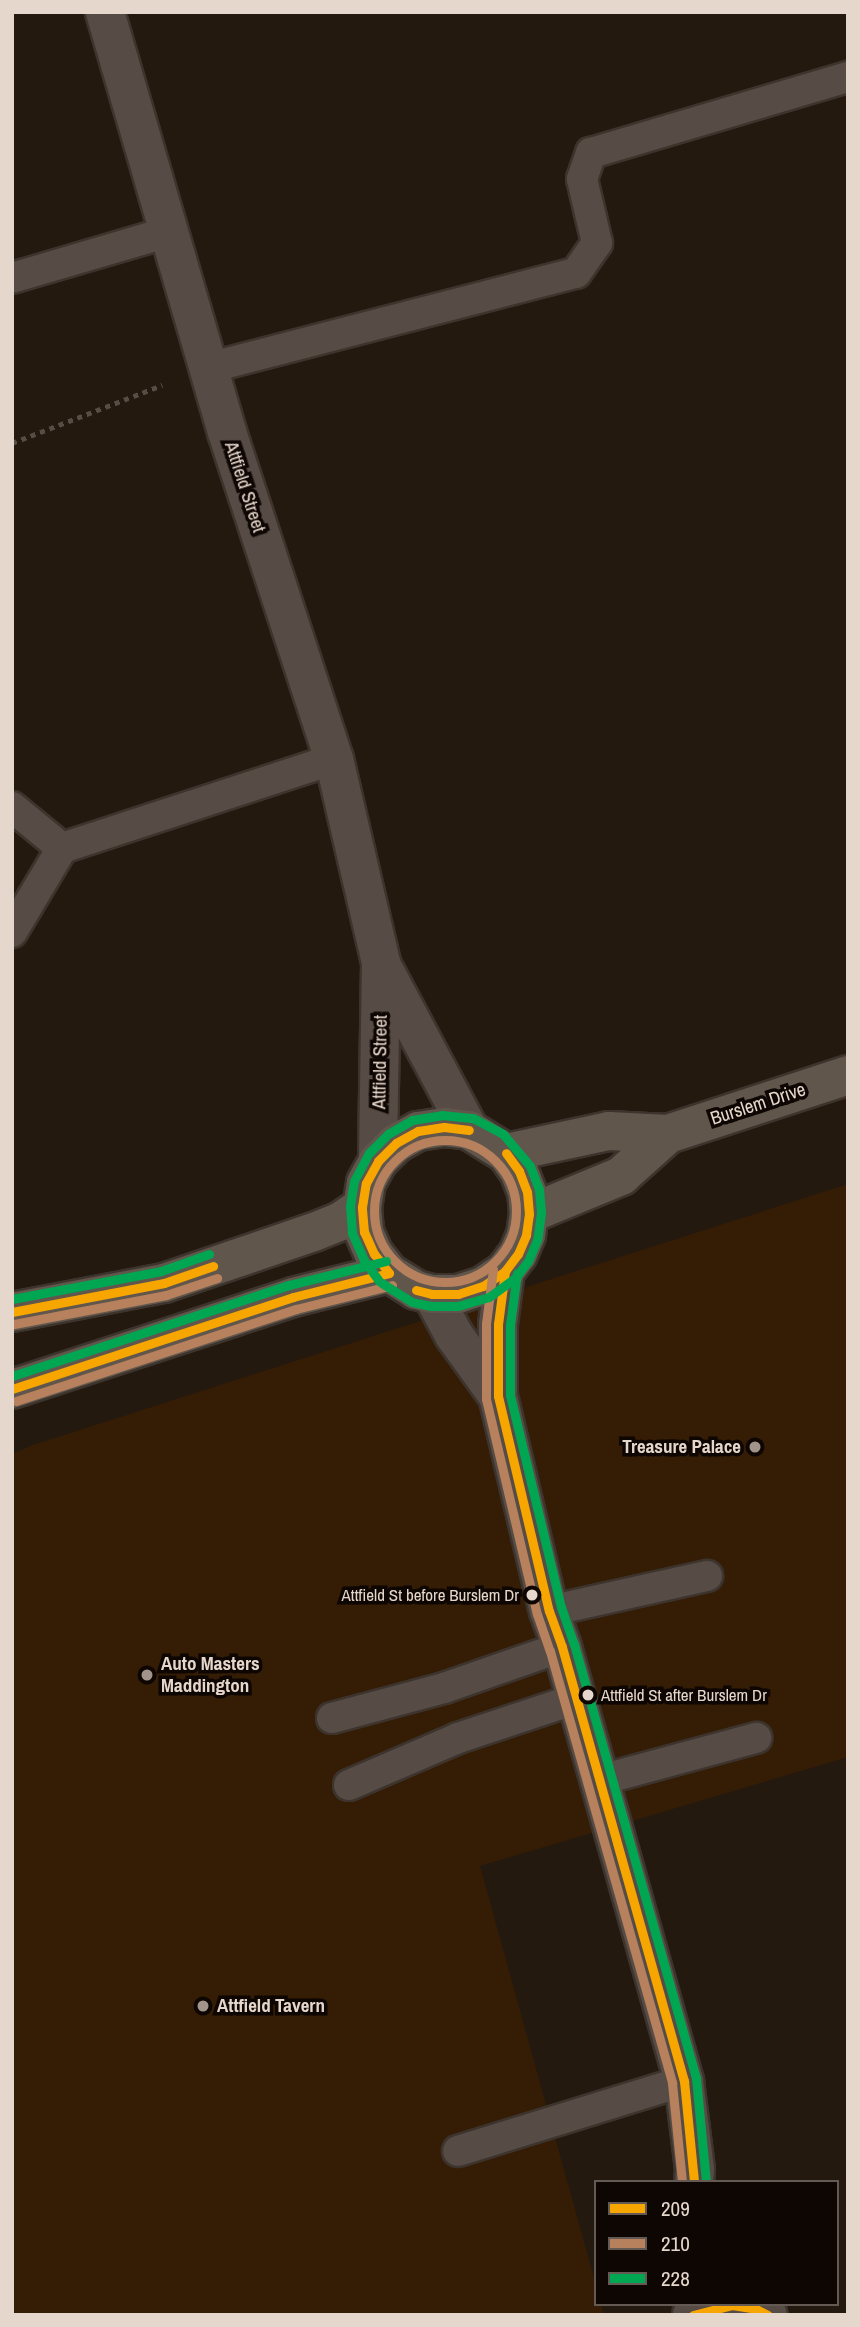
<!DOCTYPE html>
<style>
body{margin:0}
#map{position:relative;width:860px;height:2327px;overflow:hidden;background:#24190f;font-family:"Archivo Narrow",sans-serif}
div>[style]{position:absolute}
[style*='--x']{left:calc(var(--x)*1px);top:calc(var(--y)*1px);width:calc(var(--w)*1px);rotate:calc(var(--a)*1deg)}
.built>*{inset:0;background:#341c05}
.path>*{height:4.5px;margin-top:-2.25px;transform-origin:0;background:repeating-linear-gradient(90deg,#554d46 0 5px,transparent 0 10px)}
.roads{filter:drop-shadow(2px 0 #3d342d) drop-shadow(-2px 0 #3d342d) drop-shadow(0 2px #3d342d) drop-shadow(0 -2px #3d342d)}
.service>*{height:30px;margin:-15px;padding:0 15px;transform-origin:15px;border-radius:15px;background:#564c45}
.minor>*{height:38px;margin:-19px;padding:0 19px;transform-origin:19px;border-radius:19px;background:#564c45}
.tertiary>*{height:38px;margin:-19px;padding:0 19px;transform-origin:19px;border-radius:19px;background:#564c45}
.primary>*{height:38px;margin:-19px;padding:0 19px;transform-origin:19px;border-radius:19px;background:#61564c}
.bus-1>*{height:9px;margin:-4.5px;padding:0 4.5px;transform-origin:4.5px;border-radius:4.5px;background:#f7a600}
.bus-2>*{height:9px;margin:-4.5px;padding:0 4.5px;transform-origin:4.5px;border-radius:4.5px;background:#b6815c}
.bus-2>.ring{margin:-4.5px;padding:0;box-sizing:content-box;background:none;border:9px solid #b6815c;border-radius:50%}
.bus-3>*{height:9px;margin:-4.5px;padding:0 4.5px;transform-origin:4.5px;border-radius:4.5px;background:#00a651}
.dots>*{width:19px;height:19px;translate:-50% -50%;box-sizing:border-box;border:4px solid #0e0602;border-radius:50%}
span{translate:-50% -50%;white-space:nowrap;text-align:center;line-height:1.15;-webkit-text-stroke:7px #0e0602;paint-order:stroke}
.bus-label{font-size:17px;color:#e6d7cc}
.right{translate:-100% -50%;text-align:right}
.left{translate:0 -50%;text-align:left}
.street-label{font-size:19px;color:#e6d7cc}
.poi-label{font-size:19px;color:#e6d7cc;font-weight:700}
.frame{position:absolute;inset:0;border:14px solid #e6d7cc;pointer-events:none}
.legend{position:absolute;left:594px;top:2180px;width:245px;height:126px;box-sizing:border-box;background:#0e0602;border:2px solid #645a53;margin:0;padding:9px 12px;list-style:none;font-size:21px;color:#e6d7cc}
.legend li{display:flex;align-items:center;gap:14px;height:35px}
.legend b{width:35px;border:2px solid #645a53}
</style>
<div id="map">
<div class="built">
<i style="clip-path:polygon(848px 1184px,848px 1757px,480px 1866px,596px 2285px,596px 2304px,601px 2304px,604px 2315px,12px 2315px,12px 1454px,33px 1445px)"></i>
</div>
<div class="path">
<i style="--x:12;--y:443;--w:161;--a:-21.1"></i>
</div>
<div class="roads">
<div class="service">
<i style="--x:12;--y:278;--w:163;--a:-16.4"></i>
<i style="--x:208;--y:368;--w:380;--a:-14.5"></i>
<i style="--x:576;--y:273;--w:37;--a:-55"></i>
<i style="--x:597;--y:243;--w:66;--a:-103.2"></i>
<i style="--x:582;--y:179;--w:28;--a:-71"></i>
<i style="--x:591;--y:153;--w:268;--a:-16.5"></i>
<i style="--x:12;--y:807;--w:65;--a:39.4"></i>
<i style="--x:62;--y:848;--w:286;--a:-18.1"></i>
<i style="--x:12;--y:932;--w:98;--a:-59.2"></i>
<i style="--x:549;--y:1611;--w:162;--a:-12.5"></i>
<i style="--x:332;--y:1718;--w:116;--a:-15"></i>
<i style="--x:444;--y:1688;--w:125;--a:-19.2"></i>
<i style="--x:600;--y:1780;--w:162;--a:-15.1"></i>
<i style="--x:349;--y:1785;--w:119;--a:-23.3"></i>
<i style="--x:458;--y:1738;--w:124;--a:-18.3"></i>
<i style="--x:458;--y:2151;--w:237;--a:-17.2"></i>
</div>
<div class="minor">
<i style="--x:105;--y:12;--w:437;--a:73.8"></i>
<i style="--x:227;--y:432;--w:344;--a:71.9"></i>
<i style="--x:334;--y:759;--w:209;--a:77"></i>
<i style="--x:381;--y:963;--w:198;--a:90.9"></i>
<i style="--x:383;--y:968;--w:183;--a:62"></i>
</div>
<div class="tertiary">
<i style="--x:505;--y:1271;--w:53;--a:97.5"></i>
<i style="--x:498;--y:1324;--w:72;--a:90"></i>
<i style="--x:498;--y:1396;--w:221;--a:76.7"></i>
<i style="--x:549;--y:1611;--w:38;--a:70"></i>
<i style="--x:562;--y:1647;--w:451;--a:74.3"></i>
<i style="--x:684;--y:2081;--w:89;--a:82.9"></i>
<i style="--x:695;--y:2169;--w:13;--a:94"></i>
<i style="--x:432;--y:1294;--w:47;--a:61.8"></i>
<i style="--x:454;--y:1335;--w:75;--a:54.2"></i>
<i style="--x:692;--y:2315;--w:41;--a:-14"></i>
<i style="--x:732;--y:2305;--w:24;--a:9"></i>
<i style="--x:756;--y:2309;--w:13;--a:27"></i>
</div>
<div class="primary">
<i style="--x:506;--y:1153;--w:105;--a:-12.1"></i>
<i style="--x:609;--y:1131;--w:59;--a:2.9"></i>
<i style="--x:668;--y:1134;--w:189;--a:-18.1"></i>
<i style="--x:529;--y:1214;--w:100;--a:-22.4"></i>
<i style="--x:621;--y:1176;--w:63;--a:-41.8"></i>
<i style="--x:12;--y:1312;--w:155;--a:-10.8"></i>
<i style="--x:164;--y:1283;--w:158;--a:-18.8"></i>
<i style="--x:314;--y:1232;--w:29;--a:-22"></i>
<i style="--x:341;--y:1221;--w:25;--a:-34"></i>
<i style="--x:12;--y:1389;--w:296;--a:-18.1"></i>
<i style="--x:293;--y:1297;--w:99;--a:-14"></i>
<i style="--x:389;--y:1273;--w:32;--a:32"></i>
<i style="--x:416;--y:1290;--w:16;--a:14"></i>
<i style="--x:432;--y:1294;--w:26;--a:0"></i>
<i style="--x:458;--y:1294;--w:26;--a:-18"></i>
<i style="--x:483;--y:1286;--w:27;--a:-34"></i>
<i style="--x:505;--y:1271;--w:21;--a:-53"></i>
<i style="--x:518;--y:1254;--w:21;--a:-67"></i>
<i style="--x:526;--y:1235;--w:21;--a:-82"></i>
<i style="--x:529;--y:1214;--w:22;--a:-95"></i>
<i style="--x:527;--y:1192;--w:22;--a:-111"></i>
<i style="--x:519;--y:1171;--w:22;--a:-126"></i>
<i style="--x:506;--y:1153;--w:44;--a:-148.1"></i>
<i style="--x:469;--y:1130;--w:25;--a:-173"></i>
<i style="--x:444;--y:1127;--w:26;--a:171"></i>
<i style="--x:418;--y:1131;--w:25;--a:151"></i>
<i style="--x:396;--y:1143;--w:25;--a:135"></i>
<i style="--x:378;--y:1161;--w:25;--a:119"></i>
<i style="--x:366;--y:1183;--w:24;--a:99"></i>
<i style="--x:362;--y:1207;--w:25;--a:85"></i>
<i style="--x:364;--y:1232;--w:24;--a:66"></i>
<i style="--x:374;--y:1254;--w:24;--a:52"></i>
</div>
</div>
<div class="bus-1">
<i style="--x:505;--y:1271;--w:53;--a:97.5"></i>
<i style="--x:498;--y:1324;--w:72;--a:90"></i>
<i style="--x:498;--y:1396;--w:221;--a:76.7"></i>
<i style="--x:549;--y:1611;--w:38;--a:70"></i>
<i style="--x:562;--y:1647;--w:451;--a:74.3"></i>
<i style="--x:684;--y:2081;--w:101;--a:84.3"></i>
<i style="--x:389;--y:1273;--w:24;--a:-128"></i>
<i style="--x:374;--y:1254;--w:24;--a:-114"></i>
<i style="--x:364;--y:1232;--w:25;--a:-95"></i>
<i style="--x:362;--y:1207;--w:24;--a:-81"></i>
<i style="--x:366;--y:1183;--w:25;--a:-61"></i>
<i style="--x:378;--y:1161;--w:25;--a:-45"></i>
<i style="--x:396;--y:1143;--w:25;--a:-29"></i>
<i style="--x:418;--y:1131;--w:26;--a:-9"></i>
<i style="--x:444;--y:1127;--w:25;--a:7"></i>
<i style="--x:416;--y:1290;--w:16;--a:14"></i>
<i style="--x:432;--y:1294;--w:26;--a:0"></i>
<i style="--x:458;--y:1294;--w:26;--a:-18"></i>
<i style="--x:483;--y:1286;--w:27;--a:-34"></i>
<i style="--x:505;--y:1271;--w:21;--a:-53"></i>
<i style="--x:518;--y:1254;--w:21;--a:-67"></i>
<i style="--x:526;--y:1235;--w:21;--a:-82"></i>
<i style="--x:529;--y:1214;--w:22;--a:-95"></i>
<i style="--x:527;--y:1192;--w:22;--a:-111"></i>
<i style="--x:519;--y:1171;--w:22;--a:-126"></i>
<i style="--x:12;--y:1312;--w:155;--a:-10.8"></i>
<i style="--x:164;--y:1283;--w:52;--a:-19.1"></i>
<i style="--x:12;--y:1389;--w:296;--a:-18.1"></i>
<i style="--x:293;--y:1297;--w:99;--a:-14"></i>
<i style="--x:693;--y:2315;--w:40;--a:-14.4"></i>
<i style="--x:732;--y:2305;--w:24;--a:9"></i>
<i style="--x:756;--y:2309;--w:13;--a:27"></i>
</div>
<div class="bus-2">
<i class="ring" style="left:374px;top:1140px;width:133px;height:133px"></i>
<i style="--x:493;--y:1269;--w:55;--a:97.3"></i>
<i style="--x:486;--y:1324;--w:75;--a:90"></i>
<i style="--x:486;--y:1399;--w:221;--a:76.7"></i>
<i style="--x:537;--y:1614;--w:39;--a:71"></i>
<i style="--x:550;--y:1651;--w:449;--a:74.2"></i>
<i style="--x:672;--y:2083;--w:99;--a:84.2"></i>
<i style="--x:14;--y:1324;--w:155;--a:-10.8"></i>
<i style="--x:166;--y:1295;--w:54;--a:-18.4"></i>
<i style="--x:16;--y:1401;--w:295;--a:-18.2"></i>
<i style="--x:296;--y:1309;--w:99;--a:-14"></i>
</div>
<div class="bus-3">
<i style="--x:517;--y:1273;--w:52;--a:97.7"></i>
<i style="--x:510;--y:1325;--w:70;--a:90"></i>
<i style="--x:510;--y:1395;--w:218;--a:76.5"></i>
<i style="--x:561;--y:1607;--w:39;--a:71"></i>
<i style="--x:574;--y:1644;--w:451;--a:74.3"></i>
<i style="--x:696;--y:2078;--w:104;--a:84.5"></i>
<i style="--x:379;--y:1281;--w:26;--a:-126"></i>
<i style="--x:364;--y:1260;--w:30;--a:-114"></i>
<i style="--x:352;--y:1233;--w:27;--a:-94"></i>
<i style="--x:350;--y:1206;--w:25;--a:-81"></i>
<i style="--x:354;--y:1181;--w:32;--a:-62"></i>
<i style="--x:369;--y:1153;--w:27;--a:-45"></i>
<i style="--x:388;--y:1134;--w:28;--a:-30"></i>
<i style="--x:412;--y:1120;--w:30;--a:-9"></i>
<i style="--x:442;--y:1115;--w:31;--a:6"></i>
<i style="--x:473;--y:1118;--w:34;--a:28"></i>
<i style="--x:503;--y:1134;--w:42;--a:49.8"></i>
<i style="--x:530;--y:1166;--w:25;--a:69"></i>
<i style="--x:539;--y:1189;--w:24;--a:85"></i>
<i style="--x:541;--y:1213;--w:27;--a:98"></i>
<i style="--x:537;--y:1240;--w:23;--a:113"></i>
<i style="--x:528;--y:1261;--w:21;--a:127"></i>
<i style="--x:515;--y:1278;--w:32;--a:144"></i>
<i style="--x:489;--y:1297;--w:32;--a:164"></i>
<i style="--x:458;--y:1306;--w:27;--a:180"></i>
<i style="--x:431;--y:1306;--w:19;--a:-168"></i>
<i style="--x:412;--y:1302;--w:36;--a:-148"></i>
<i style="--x:12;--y:1299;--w:152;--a:-10.6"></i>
<i style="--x:161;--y:1271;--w:51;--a:-19.5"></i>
<i style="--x:12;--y:1376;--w:292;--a:-18.2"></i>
<i style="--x:289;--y:1285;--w:100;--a:-13.9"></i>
</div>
<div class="dots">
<i style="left:755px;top:1447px;background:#a2948a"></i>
<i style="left:532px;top:1595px;background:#e6d7cc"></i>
<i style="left:147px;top:1675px;background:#a2948a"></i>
<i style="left:588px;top:1695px;background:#e6d7cc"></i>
<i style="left:203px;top:2006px;background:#a2948a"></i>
</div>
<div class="bus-label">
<span class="right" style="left:519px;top:1595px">Attfield St before Burslem Dr</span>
<span class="left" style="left:601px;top:1695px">Attfield St after Burslem Dr</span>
</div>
<div class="street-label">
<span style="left:245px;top:487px;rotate:72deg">Attfield Street</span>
<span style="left:380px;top:1062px;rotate:-89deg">Attfield Street</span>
<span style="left:758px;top:1104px;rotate:-18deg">Burslem Drive</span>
</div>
<div class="poi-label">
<span class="right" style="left:741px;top:1447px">Treasure Palace</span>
<span class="left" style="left:161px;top:1675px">Auto Masters<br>Maddington</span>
<span class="left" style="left:217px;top:2006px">Attfield Tavern</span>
</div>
<div class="frame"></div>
<ul class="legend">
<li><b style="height:9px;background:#f7a600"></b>209</li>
<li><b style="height:9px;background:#b6815c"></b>210</li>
<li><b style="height:9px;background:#00a651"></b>228</li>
</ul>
</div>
